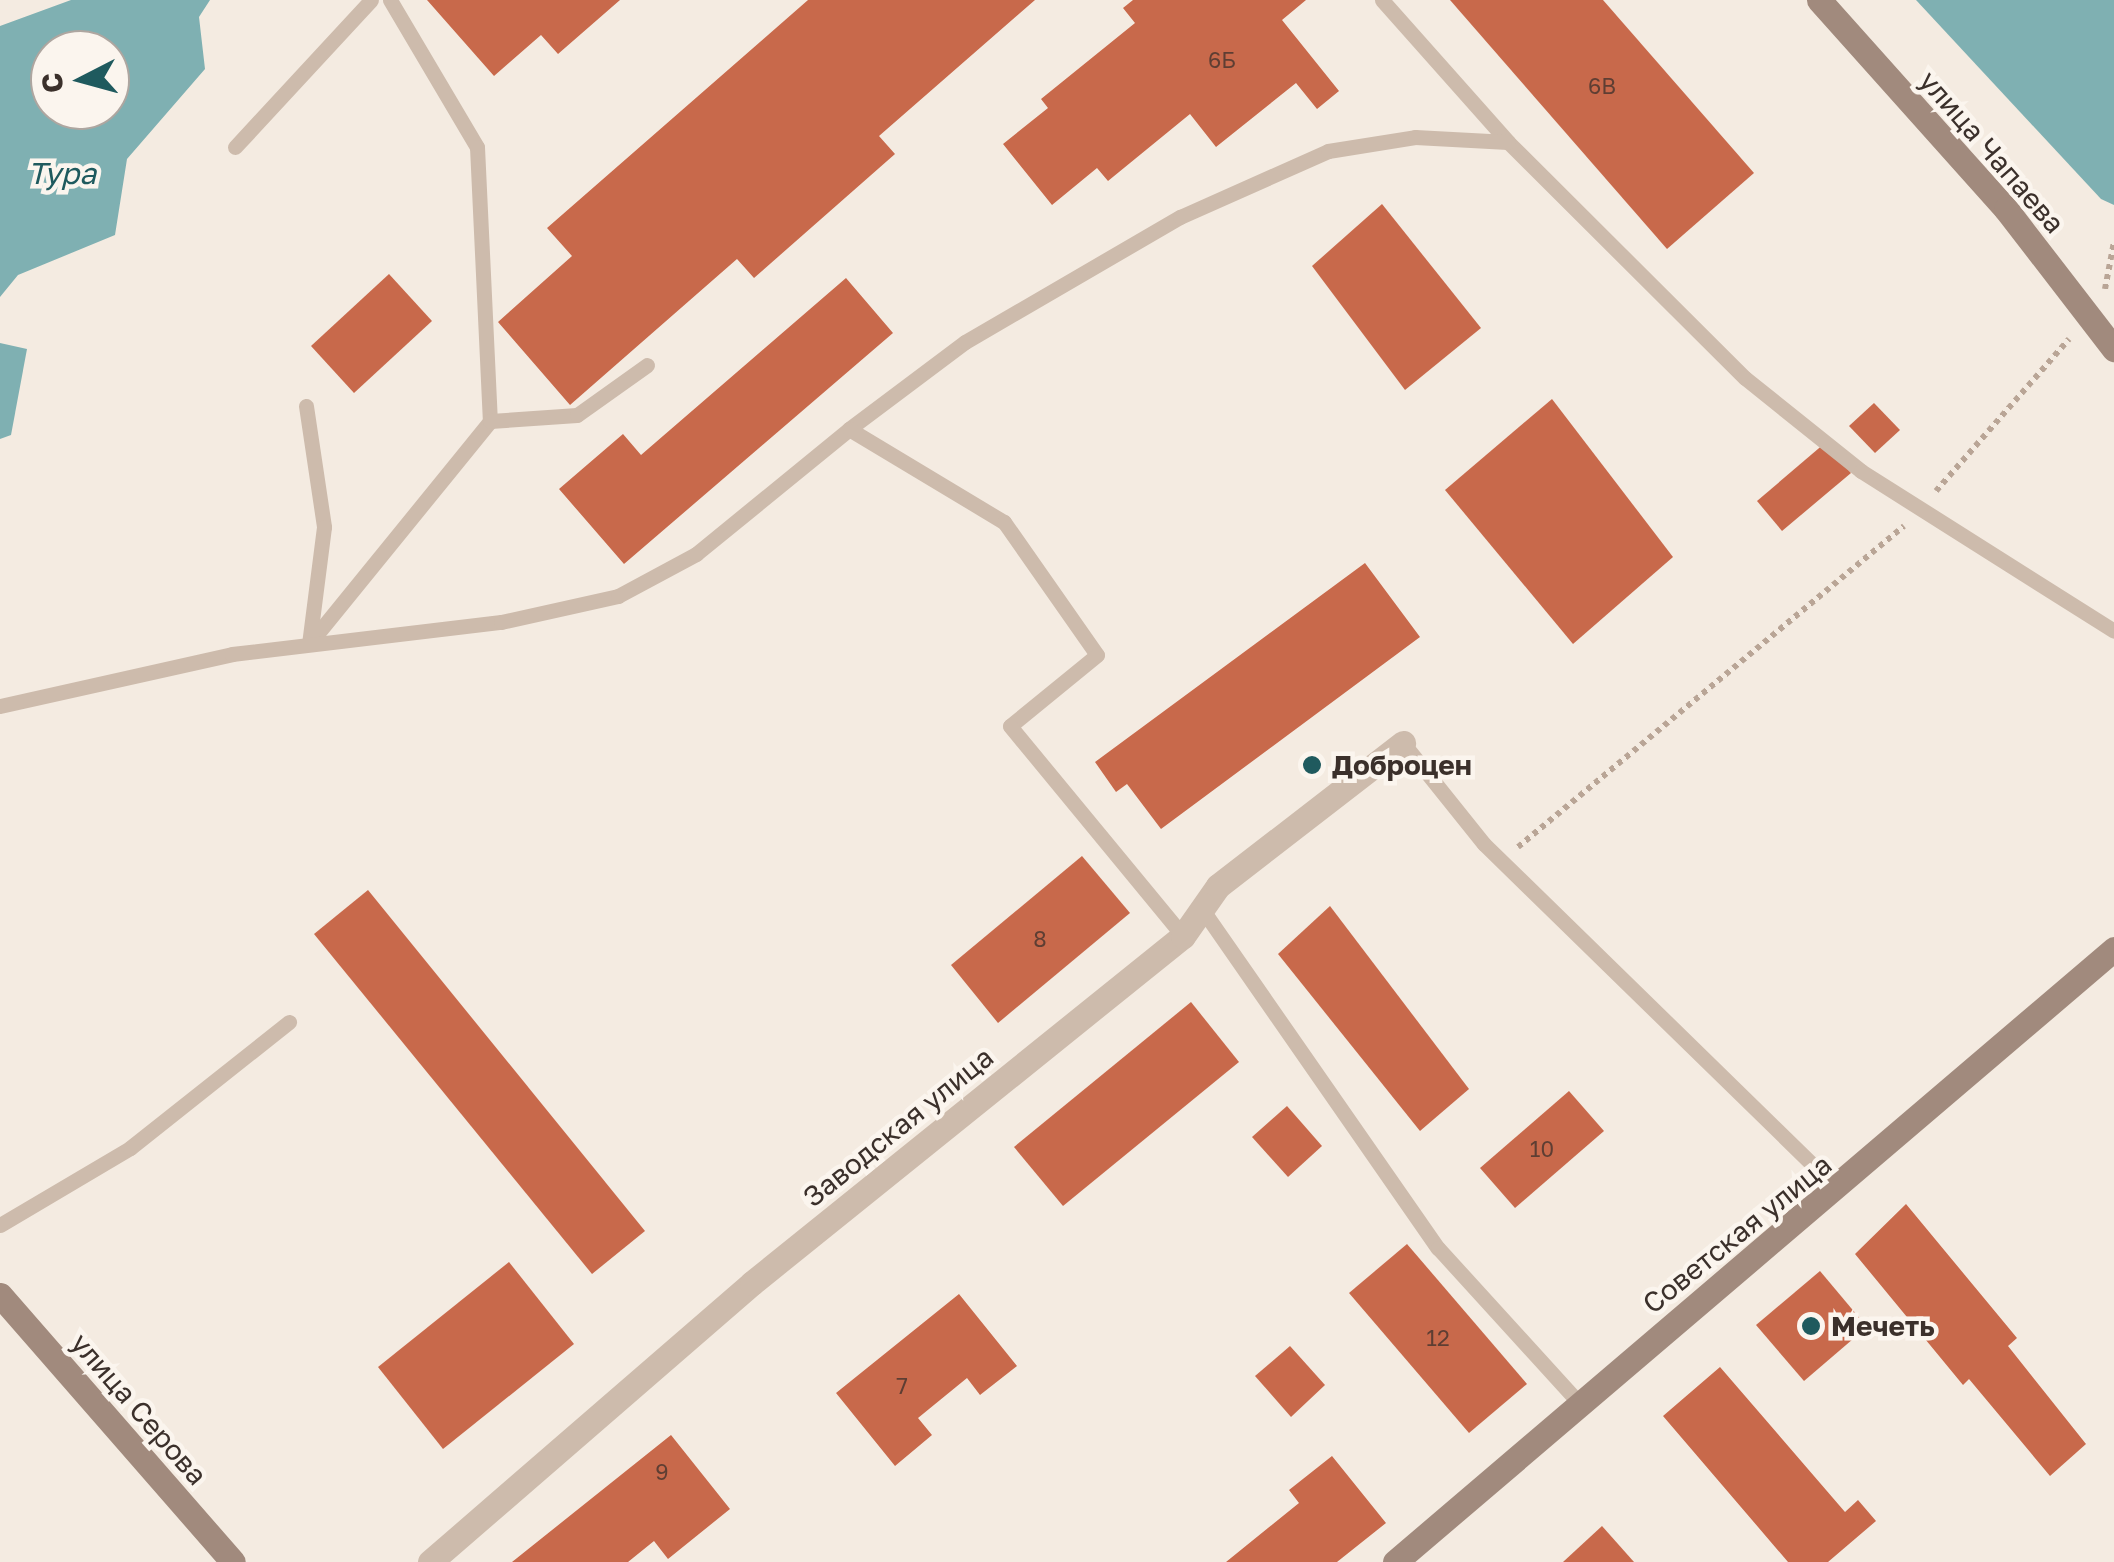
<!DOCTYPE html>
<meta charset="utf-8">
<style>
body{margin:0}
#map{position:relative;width:2114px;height:1562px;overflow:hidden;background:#f4ebe1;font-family:"Golos Text",sans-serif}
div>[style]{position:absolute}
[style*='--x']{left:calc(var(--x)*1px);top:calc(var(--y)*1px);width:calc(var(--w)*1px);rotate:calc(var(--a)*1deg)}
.water>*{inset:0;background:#7fb0b2}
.building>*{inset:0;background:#c8694b}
.path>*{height:6px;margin-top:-3px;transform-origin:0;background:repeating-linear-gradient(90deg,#b9a596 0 5px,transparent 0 10px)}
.lane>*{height:15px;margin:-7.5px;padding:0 7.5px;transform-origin:7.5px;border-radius:7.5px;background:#cdbbac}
.street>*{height:25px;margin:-12.5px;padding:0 12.5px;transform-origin:12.5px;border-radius:12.5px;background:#cdbbac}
.secondary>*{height:25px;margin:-12.5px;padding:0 12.5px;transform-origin:12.5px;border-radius:12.5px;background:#a18a7d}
.dots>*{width:28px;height:28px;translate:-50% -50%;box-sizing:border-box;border:5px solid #fbf5ee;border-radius:50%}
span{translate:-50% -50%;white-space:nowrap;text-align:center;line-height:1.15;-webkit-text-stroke:9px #fbf5ee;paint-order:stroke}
.number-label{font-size:22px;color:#5e3e33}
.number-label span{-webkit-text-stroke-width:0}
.street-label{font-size:28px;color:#3b302b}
.poi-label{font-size:28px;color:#3b302b;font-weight:700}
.left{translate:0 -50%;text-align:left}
.water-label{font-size:30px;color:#1f5a5e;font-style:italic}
.north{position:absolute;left:30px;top:30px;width:100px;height:100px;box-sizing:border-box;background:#fbf5ee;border:2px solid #aea6a0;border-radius:50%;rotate:264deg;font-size:28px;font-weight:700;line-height:40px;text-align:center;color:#3b302b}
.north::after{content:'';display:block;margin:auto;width:35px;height:45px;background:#1f5a5e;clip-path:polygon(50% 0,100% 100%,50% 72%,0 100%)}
</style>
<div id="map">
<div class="water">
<i style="clip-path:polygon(evenodd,71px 0,210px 0,199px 17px,205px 69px,127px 159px,115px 235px,18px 275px,0 297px,0 26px,71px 0,50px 50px,110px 50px,110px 110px,50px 110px,50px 50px)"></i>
<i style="clip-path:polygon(1916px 0,2114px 0,2114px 205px,2101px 199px)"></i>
<i style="clip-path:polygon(0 343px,27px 349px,11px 435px,0 439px)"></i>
</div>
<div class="building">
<i style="clip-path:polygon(427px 0,620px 0,558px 54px,541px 35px,494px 76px)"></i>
<i style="clip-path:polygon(808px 0,1035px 0,879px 136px,895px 154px,754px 278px,737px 259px,570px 405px,498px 322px,572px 256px,547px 228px)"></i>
<i style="clip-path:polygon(1133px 0,1306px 0,1282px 20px,1339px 91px,1317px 109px,1296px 83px,1216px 147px,1190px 114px,1108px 181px,1097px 168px,1052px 205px,1003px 144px,1048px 108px,1041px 99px,1135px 23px,1123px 8px)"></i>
<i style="clip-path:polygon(1450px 0,1603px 0,1754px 173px,1667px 249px)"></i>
<i style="clip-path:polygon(1382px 204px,1481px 328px,1405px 390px,1312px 266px)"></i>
<i style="clip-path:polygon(389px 274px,432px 321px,354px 393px,311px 346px)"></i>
<i style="clip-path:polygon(846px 278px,893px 333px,624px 564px,559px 489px,623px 434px,641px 455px)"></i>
<i style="clip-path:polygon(1552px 399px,1673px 557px,1573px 644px,1445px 490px)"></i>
<i style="clip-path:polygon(1874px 403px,1900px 430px,1875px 453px,1849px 426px)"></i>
<i style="clip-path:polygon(1825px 443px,1851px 473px,1782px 531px,1757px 501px)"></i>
<i style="clip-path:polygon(1365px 563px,1420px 637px,1161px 829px,1127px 784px,1116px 792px,1095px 762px)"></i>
<i style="clip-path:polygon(1082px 856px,1130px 913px,998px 1023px,951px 965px)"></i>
<i style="clip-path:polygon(368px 890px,645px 1231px,592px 1274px,314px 934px)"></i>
<i style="clip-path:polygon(1330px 906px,1469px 1089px,1420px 1131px,1278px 954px)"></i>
<i style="clip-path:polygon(1191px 1002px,1239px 1062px,1063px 1206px,1014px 1147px)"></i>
<i style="clip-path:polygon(1569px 1091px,1604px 1131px,1515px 1208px,1480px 1168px)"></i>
<i style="clip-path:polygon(1287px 1106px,1322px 1146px,1288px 1177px,1252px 1137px)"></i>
<i style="clip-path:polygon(1906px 1204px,2017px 1338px,2008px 1346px,2086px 1444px,2050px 1476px,1969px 1379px,1963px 1385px,1855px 1254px)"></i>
<i style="clip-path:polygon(1407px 1244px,1527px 1384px,1469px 1433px,1349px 1293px)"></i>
<i style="clip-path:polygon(509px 1262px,574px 1344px,443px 1449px,378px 1367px)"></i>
<i style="clip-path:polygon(1820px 1271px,1867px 1327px,1804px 1381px,1756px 1325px)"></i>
<i style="clip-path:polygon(959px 1294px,1017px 1366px,980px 1395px,967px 1378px,918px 1418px,932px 1435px,895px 1466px,836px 1393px)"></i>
<i style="clip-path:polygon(1290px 1346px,1325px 1385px,1291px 1417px,1255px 1376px)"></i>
<i style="clip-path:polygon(1720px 1367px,1845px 1512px,1858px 1500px,1876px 1521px,1828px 1562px,1788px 1562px,1663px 1416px)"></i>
<i style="clip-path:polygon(671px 1435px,730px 1509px,668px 1559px,654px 1541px,628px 1562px,512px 1562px)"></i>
<i style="clip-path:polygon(1332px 1456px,1386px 1523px,1337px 1562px,1226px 1562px,1299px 1503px,1289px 1490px)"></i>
<i style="clip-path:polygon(1602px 1526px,1634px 1562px,1563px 1562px)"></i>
</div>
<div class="path">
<i style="--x:2105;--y:289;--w:48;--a:-79.2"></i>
<i style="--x:1936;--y:491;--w:202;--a:-48.8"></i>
<i style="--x:1518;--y:847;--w:502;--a:-39.75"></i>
</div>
<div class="lane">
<i style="--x:390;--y:0;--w:171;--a:59.4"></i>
<i style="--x:477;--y:147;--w:274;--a:87.3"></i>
<i style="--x:1382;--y:0;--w:190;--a:48.4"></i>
<i style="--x:1508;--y:142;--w:334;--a:44.9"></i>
<i style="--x:1745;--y:378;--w:149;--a:38.7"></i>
<i style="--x:1861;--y:471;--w:299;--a:32.3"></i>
<i style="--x:235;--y:147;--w:200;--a:-47.2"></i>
<i style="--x:306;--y:406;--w:122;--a:81.5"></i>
<i style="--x:324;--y:527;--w:118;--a:97.3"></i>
<i style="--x:849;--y:429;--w:145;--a:-36.9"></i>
<i style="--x:965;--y:342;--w:249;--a:-30.2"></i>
<i style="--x:1180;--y:217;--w:162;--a:-24"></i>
<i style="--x:1328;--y:151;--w:88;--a:-9.1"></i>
<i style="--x:1415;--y:137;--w:93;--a:3.1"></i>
<i style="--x:309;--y:644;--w:287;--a:-50.9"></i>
<i style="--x:490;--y:421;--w:87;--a:-3.9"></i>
<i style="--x:577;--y:415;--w:86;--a:-35.5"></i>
<i style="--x:0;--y:706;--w:238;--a:-12.6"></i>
<i style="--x:232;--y:654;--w:271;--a:-6.8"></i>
<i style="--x:501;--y:622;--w:120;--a:-12.5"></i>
<i style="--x:618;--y:596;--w:89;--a:-28.3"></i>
<i style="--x:696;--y:554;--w:198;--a:-39.2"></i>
<i style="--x:849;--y:429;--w:181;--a:31"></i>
<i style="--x:1004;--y:522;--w:162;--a:55"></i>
<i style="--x:1097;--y:655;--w:112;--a:140.8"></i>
<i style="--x:1010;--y:726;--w:272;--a:50.5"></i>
<i style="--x:1403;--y:743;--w:129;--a:51.3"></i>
<i style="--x:1484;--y:844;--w:494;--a:44.3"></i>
<i style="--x:1202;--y:909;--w:413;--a:55.2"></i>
<i style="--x:1438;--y:1248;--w:210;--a:47.7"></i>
<i style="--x:0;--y:1225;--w:151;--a:-30.6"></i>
<i style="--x:130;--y:1148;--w:203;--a:-38.4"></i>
</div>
<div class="street">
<i style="--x:430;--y:1562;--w:426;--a:-40.9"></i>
<i style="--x:752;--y:1283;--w:553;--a:-38.84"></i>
<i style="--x:1183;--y:936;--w:61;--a:-55"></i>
<i style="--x:1218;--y:886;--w:234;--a:-37.7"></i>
</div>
<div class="secondary">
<i style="--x:1819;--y:0;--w:280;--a:48.2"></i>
<i style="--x:2006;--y:209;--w:177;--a:52.4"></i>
<i style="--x:0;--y:1295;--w:354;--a:48.9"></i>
<i style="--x:1395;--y:1562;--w:945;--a:-40.45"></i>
</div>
<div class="dots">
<i style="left:1312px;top:765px;background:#1f5a5e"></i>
<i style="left:1811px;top:1326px;background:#1f5a5e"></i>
</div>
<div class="number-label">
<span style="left:1222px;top:60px">6Б</span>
<span style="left:1602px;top:86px">6В</span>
<span style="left:1040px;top:939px">8</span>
<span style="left:1542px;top:1149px">10</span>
<span style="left:1438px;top:1338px">12</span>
<span style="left:902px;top:1386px">7</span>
<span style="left:662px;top:1472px">9</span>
</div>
<div class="street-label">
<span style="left:1992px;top:152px;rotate:49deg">улица Чапаева</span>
<span style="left:898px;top:1127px;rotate:-39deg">Заводская улица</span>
<span style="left:1737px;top:1234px;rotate:-39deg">Советская улица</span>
<span style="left:139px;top:1409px;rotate:49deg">улица Серова</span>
</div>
<div class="poi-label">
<span class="left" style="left:1332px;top:765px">Доброцен</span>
<span class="left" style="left:1831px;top:1326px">Мечеть</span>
</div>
<div class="water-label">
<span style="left:62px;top:173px">Тура</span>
</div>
<div class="north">С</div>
</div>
